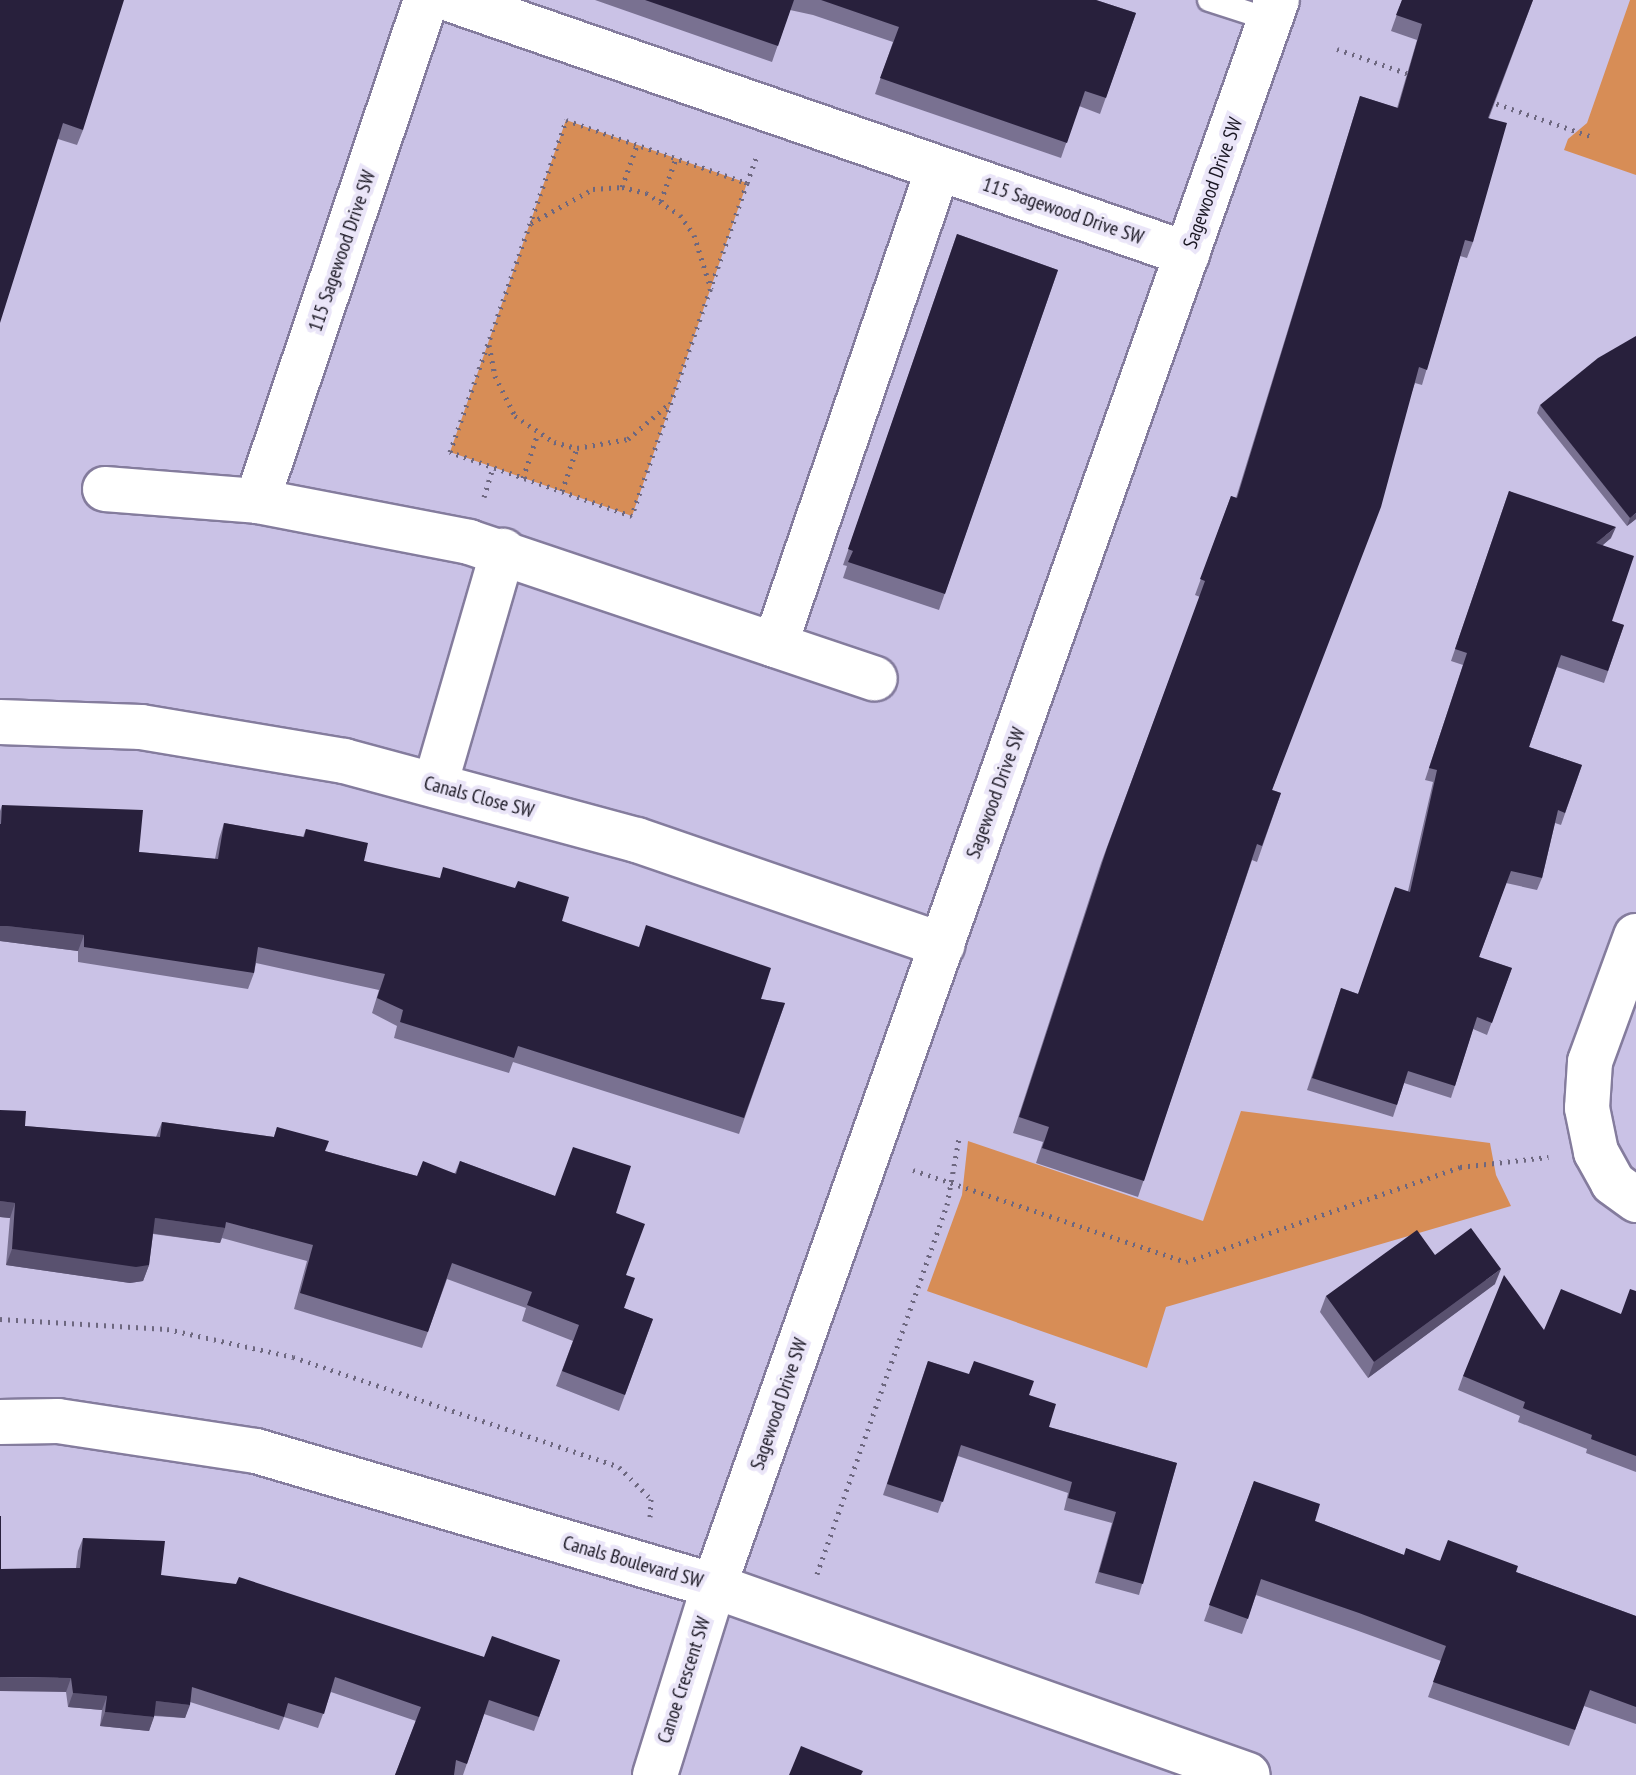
<!DOCTYPE html>
<style>
body{margin:0}
#map{position:relative;width:1636px;height:1775px;overflow:hidden;background:#cac2e6;font-family:"PT Sans Narrow",sans-serif}
div>[style]{position:absolute}
[style*='--x']{left:calc(var(--x)*1px);top:calc(var(--y)*1px);width:calc(var(--w)*1px);rotate:calc(var(--a)*1deg)}
.green>*{inset:0;background:#d78d56}
.path>*{height:5px;margin-top:-2.5px;transform-origin:0;background:repeating-linear-gradient(90deg,#6d677f 0 2px,transparent 0 8px)}
.roads{filter:drop-shadow(2px 0 #847c9d) drop-shadow(-2px 0 #847c9d) drop-shadow(0 2px #847c9d) drop-shadow(0 -2px #847c9d)}
.service>*{height:22px;margin:-11px;padding:0 11px;transform-origin:11px;border-radius:11px;background:#fff}
.minor>*{height:44px;margin:-22px;padding:0 22px;transform-origin:22px;border-radius:22px;background:#fff}
.wall>*{inset:0;background:#797191}
.shaded-wall>*{inset:0;background:#59516f}
.building>*{inset:0;background:#28203c}
span{translate:-50% -50%;white-space:nowrap;text-align:center;line-height:1.15;-webkit-text-stroke:8px #eae5f8;paint-order:stroke}
.street-label{font-size:20px;color:#191622}
</style>
<div id="map">
<div class="green">
<i style="clip-path:polygon(1630px 0,1636px 0,1636px 175px,1564px 150px,1568px 139px,1587px 123px)"></i>
<i style="clip-path:polygon(566px 120px,747px 183px,632px 516px,450px 452px)"></i>
<i style="clip-path:polygon(1241px 1111px,1490px 1143px,1496px 1175px,1511px 1206px,1166px 1307px,1147px 1368px,927px 1291px,962px 1195px,968px 1141px,1203px 1221px)"></i>
</div>
<div class="path">
<i style="--x:1337;--y:49;--w:79;--a:19.1"></i>
<i style="--x:1489;--y:101;--w:110;--a:19.1"></i>
<i style="--x:566;--y:120;--w:192;--a:19.2"></i>
<i style="--x:747;--y:183;--w:352;--a:109.1"></i>
<i style="--x:632;--y:516;--w:193;--a:-160.6"></i>
<i style="--x:450;--y:452;--w:352;--a:-70.7"></i>
<i style="--x:747;--y:183;--w:27;--a:-70"></i>
<i style="--x:622;--y:187;--w:45;--a:-70.3"></i>
<i style="--x:661;--y:201;--w:46;--a:-70.8"></i>
<i style="--x:531;--y:223;--w:71;--a:-28.7"></i>
<i style="--x:593;--y:189;--w:29;--a:-4"></i>
<i style="--x:622;--y:187;--w:25;--a:14"></i>
<i style="--x:646;--y:193;--w:40;--a:32.9"></i>
<i style="--x:680;--y:215;--w:24;--a:55"></i>
<i style="--x:694;--y:235;--w:57;--a:72.5"></i>
<i style="--x:489;--y:345;--w:32;--a:79"></i>
<i style="--x:495;--y:376;--w:45;--a:63.4"></i>
<i style="--x:515;--y:416;--w:47;--a:33.7"></i>
<i style="--x:554;--y:442;--w:24;--a:15"></i>
<i style="--x:577;--y:448;--w:52;--a:-10"></i>
<i style="--x:628;--y:439;--w:54;--a:-40.5"></i>
<i style="--x:523;--y:478;--w:47;--a:-71.6"></i>
<i style="--x:562;--y:491;--w:46;--a:-70.8"></i>
<i style="--x:484;--y:497;--w:31;--a:-73"></i>
<i style="--x:913;--y:1170;--w:288;--a:18.6"></i>
<i style="--x:1186;--y:1262;--w:290;--a:-19.1"></i>
<i style="--x:1460;--y:1167;--w:89;--a:-6.5"></i>
<i style="--x:0;--y:1319;--w:167;--a:3.4"></i>
<i style="--x:167;--y:1329;--w:129;--a:12.5"></i>
<i style="--x:293;--y:1357;--w:344;--a:18.6"></i>
<i style="--x:619;--y:1467;--w:45;--a:45"></i>
<i style="--x:651;--y:1499;--w:18;--a:93"></i>
<i style="--x:817;--y:1574;--w:391;--a:-70.6"></i>
<i style="--x:947;--y:1205;--w:68;--a:-79.8"></i>
</div>
<div class="roads">
<div class="service">
<i style="--x:1209;--y:0;--w:65;--a:17.9"></i>
</div>
<div class="minor">
<i style="--x:452;--y:0;--w:778;--a:19.06"></i>
<i style="--x:105;--y:489;--w:152;--a:4.5"></i>
<i style="--x:257;--y:501;--w:216;--a:10.9"></i>
<i style="--x:469;--y:542;--w:428;--a:18.6"></i>
<i style="--x:257;--y:501;--w:529;--a:-71.36"></i>
<i style="--x:775;--y:645;--w:503;--a:-71.1"></i>
<i style="--x:0;--y:722;--w:141;--a:2"></i>
<i style="--x:141;--y:727;--w:206;--a:9.5"></i>
<i style="--x:344;--y:761;--w:303;--a:15.1"></i>
<i style="--x:637;--y:840;--w:323;--a:19"></i>
<i style="--x:435;--y:785;--w:244;--a:-73.8"></i>
<i style="--x:1636;--y:936;--w:134;--a:110.1"></i>
<i style="--x:1590;--y:1062;--w:46;--a:93.7"></i>
<i style="--x:1587;--y:1108;--w:45;--a:78.4"></i>
<i style="--x:1596;--y:1152;--w:35;--a:61"></i>
<i style="--x:1613;--y:1183;--w:29;--a:36"></i>
<i style="--x:0;--y:1422;--w:58;--a:-1"></i>
<i style="--x:58;--y:1421;--w:200;--a:8.6"></i>
<i style="--x:256;--y:1451;--w:477;--a:16.4"></i>
<i style="--x:714;--y:1586;--w:566;--a:19.49"></i>
<i style="--x:655;--y:1775;--w:198;--a:-72.7"></i>
<i style="--x:714;--y:1586;--w:1683;--a:-70.46"></i>
</div>
</div>
<div class="wall">
<i style="clip-path:polygon(0 0,83px 130px,77px 145px,58px 139px)"></i>
<i style="clip-path:polygon(595px 0,1096px 0,1136px 13px,1100px 114px,1079px 106px,1061px 158px,875px 94px,893px 42px,813px 15px,790px 10px,772px 62px)"></i>
<i style="clip-path:polygon(1402px 0,1533px 0,1489px 118px,1473px 242px,1467px 258px,1460px 256px,1422px 385px,1415px 383px,1272px 790px,1281px 793px,1257px 862px,1252px 860px,1138px 1197px,1036px 1163px,1043px 1142px,1013px 1133px,1101px 863px,1200px 597px,1195px 595px,1231px 496px,1236px 498px,1360px 96px,1397px 108px,1417px 40px,1391px 31px)"></i>
<i style="clip-path:polygon(957px 234px,1058px 270px,939px 610px,843px 578px,847px 566px,843px 565px)"></i>
<i style="clip-path:polygon(1540px 405px,1636px 519px,1627px 526px,1537px 413px)"></i>
<i style="clip-path:polygon(1509px 491px,1611px 538px,1603px 545px,1612px 621px,1624px 625px,1604px 683px,1557px 667px,1529px 747px,1582px 765px,1561px 825px,1555px 823px,1542px 878px,1537px 890px,1506px 883px,1479px 957px,1512px 968px,1487px 1035px,1473px 1029px,1451px 1098px,1404px 1083px,1393px 1117px,1307px 1090px,1341px 988px,1358px 994px,1408px 891px,1433px 782px,1425px 780px,1463px 665px,1451px 661px)"></i>
<i style="clip-path:polygon(2px 805px,139px 852px,215px 859px,219px 839px,224px 823px,303px 837px,306px 829px,364px 861px,562px 921px,761px 999px,785px 1003px,739px 1134px,513px 1062px,509px 1073px,394px 1038px,397px 1026px,372px 1013px,379px 990px,256px 963px,254px 973px,248px 989px,78px 962px,78px 951px,0 941px,0 811px)"></i>
<i style="clip-path:polygon(0 1110px,25px 1126px,156px 1137px,162px 1122px,274px 1137px,277px 1127px,325px 1151px,417px 1176px,455px 1173px,460px 1161px,555px 1196px,616px 1213px,626px 1275px,624px 1308px,653px 1319px,619px 1411px,556px 1386px,573px 1341px,522px 1321px,526px 1308px,447px 1279px,422px 1348px,294px 1309px,307px 1261px,222px 1238px,220px 1243px,153px 1234px,149px 1265px,143px 1281px,130px 1283px,6px 1265px,10px 1218px,0 1217px)"></i>
<i style="clip-path:polygon(1435px 1255px,1495px 1284px,1368px 1378px,1320px 1312px,1326px 1296px)"></i>
<i style="clip-path:polygon(1636px 1291px,1636px 1472px,1586px 1453px,1587px 1449px,1518px 1422px,1520px 1416px,1458px 1390px,1463px 1376px,1544px 1330px,1621px 1314px)"></i>
<i style="clip-path:polygon(928px 1361px,1029px 1395px,1049px 1427px,1177px 1463px,1139px 1595px,1095px 1583px,1112px 1523px,1064px 1510px,1068px 1493px,958px 1456px,938px 1513px,883px 1495px)"></i>
<i style="clip-path:polygon(1254px 1481px,1315px 1521px,1404px 1555px,1516px 1572px,1636px 1616px,1636px 1724px,1584px 1706px,1569px 1746px,1428px 1697px,1441px 1661px,1353px 1629px,1256px 1595px,1242px 1634px,1204px 1621px)"></i>
<i style="clip-path:polygon(83px 1538px,161px 1575px,484px 1657px,560px 1660px,534px 1731px,484px 1714px,463px 1775px,395px 1775px,416px 1721px,331px 1692px,318px 1728px,284px 1717px,279px 1730px,190px 1702px,185px 1718px,154px 1716px,149px 1731px,100px 1726px,102px 1710px,68px 1707px,66px 1692px,1px 1569px,76px 1568px,78px 1551px)"></i>
</div>
<div class="shaded-wall">
<i style="clip-path:polygon(1636px 513px,1636px 519px,1627px 526px,1630px 518px)"></i>
<i style="clip-path:polygon(1616px 527px,1611px 538px,1592px 554px,1596px 543px)"></i>
<i style="clip-path:polygon(0 926px,7px 926px,84px 935px,78px 951px,0 941px)"></i>
<i style="clip-path:polygon(0 1201px,15px 1203px,10px 1218px,0 1217px)"></i>
<i style="clip-path:polygon(155px 1218px,225px 1228px,220px 1243px,150px 1233px)"></i>
<i style="clip-path:polygon(12px 1249px,149px 1265px,143px 1281px,130px 1283px,6px 1265px)"></i>
<i style="clip-path:polygon(1501px 1269px,1495px 1284px,1368px 1378px,1374px 1362px)"></i>
<i style="clip-path:polygon(0 1677px,71px 1678px,66px 1692px,0 1691px)"></i>
<i style="clip-path:polygon(73px 1693px,107px 1696px,102px 1710px,68px 1707px)"></i>
<i style="clip-path:polygon(156px 1701px,190px 1705px,185px 1718px,151px 1715px)"></i>
<i style="clip-path:polygon(105px 1712px,154px 1717px,149px 1731px,100px 1726px)"></i>
</div>
<div class="building">
<i style="clip-path:polygon(0 0,124px 0,83px 130px,63px 123px,0 323px)"></i>
<i style="clip-path:polygon(645px 0,794px 0,778px 46px)"></i>
<i style="clip-path:polygon(821px 0,1096px 0,1136px 13px,1106px 98px,1085px 91px,1067px 143px,880px 78px,899px 27px)"></i>
<i style="clip-path:polygon(1402px 0,1533px 0,1488px 118px,1507px 123px,1473px 242px,1465px 240px,1427px 370px,1419px 367px,1381px 507px,1272px 790px,1281px 793px,1262px 846px,1257px 844px,1144px 1181px,1042px 1148px,1049px 1127px,1019px 1117px,1107px 848px,1205px 581px,1200px 579px,1231px 496px,1237px 498px,1360px 96px,1398px 108px,1422px 24px,1396px 15px)"></i>
<i style="clip-path:polygon(957px 234px,1058px 270px,945px 594px,848px 562px,853px 551px,848px 549px)"></i>
<i style="clip-path:polygon(1636px 336px,1636px 513px,1630px 518px,1540px 405px,1598px 358px)"></i>
<i style="clip-path:polygon(1509px 491px,1616px 527px,1596px 543px,1634px 556px,1612px 621px,1624px 625px,1608px 671px,1561px 655px,1529px 747px,1582px 765px,1565px 813px,1558px 810px,1542px 878px,1511px 871px,1479px 957px,1512px 968px,1492px 1023px,1477px 1017px,1455px 1086px,1408px 1071px,1397px 1105px,1312px 1078px,1341px 988px,1358px 994px,1395px 887px,1410px 892px,1437px 770px,1429px 768px,1467px 653px,1455px 649px)"></i>
<i style="clip-path:polygon(2px 805px,143px 810px,139px 852px,218px 859px,224px 823px,304px 837px,306px 829px,368px 843px,364px 861px,440px 878px,443px 867px,515px 888px,518px 881px,569px 897px,562px 921px,639px 947px,646px 925px,771px 968px,761px 999px,785px 1003px,744px 1118px,518px 1046px,514px 1058px,400px 1022px,403px 1010px,377px 998px,385px 974px,258px 947px,254px 973px,84px 947px,84px 935px,7px 926px,0 926px,0 824px,1px 824px)"></i>
<i style="clip-path:polygon(0 1110px,26px 1111px,25px 1126px,160px 1137px,162px 1122px,274px 1137px,277px 1127px,329px 1141px,325px 1151px,417px 1176px,423px 1161px,456px 1174px,460px 1161px,555px 1196px,573px 1147px,631px 1166px,616px 1213px,645px 1224px,626px 1275px,635px 1278px,624px 1308px,653px 1319px,625px 1395px,562px 1371px,579px 1325px,527px 1305px,532px 1292px,452px 1263px,428px 1332px,300px 1293px,313px 1245px,226px 1222px,225px 1228px,155px 1218px,149px 1265px,136px 1267px,12px 1249px,15px 1203px,0 1201px)"></i>
<i style="clip-path:polygon(1471px 1228px,1501px 1269px,1374px 1362px,1326px 1296px,1417px 1230px,1435px 1255px)"></i>
<i style="clip-path:polygon(1504px 1275px,1544px 1330px,1561px 1289px,1621px 1314px,1630px 1289px,1636px 1291px,1636px 1456px,1591px 1439px,1592px 1435px,1523px 1408px,1525px 1402px,1463px 1376px)"></i>
<i style="clip-path:polygon(928px 1361px,969px 1374px,974px 1361px,1034px 1381px,1029px 1395px,1056px 1404px,1049px 1427px,1177px 1463px,1143px 1584px,1099px 1572px,1116px 1512px,1068px 1498px,1072px 1482px,961px 1445px,943px 1502px,887px 1484px)"></i>
<i style="clip-path:polygon(1254px 1481px,1320px 1504px,1315px 1521px,1404px 1555px,1406px 1548px,1440px 1561px,1448px 1540px,1518px 1566px,1516px 1572px,1636px 1616px,1636px 1707px,1590px 1690px,1575px 1730px,1433px 1682px,1446px 1646px,1359px 1613px,1261px 1579px,1248px 1619px,1209px 1605px)"></i>
<i style="clip-path:polygon(0 1516px,1px 1516px,1px 1569px,80px 1568px,83px 1538px,165px 1541px,161px 1575px,236px 1584px,239px 1577px,484px 1657px,492px 1636px,560px 1660px,539px 1717px,489px 1700px,467px 1764px,456px 1760px,454px 1775px,395px 1775px,421px 1707px,335px 1677px,324px 1714px,288px 1703px,284px 1717px,192px 1687px,190px 1705px,156px 1701px,154px 1717px,105px 1712px,107px 1696px,73px 1693px,71px 1678px,0 1677px)"></i>
<i style="clip-path:polygon(801px 1746px,863px 1771px,861px 1775px,789px 1775px)"></i>
</div>
<div class="street-label">
<span style="left:1213px;top:183px;rotate:-70deg">Sagewood Drive SW</span>
<span style="left:1063px;top:211px;rotate:19deg">115 Sagewood Drive SW</span>
<span style="left:342px;top:251px;rotate:-71deg">115 Sagewood Drive SW</span>
<span style="left:996px;top:793px;rotate:-70deg">Sagewood Drive SW</span>
<span style="left:479px;top:797px;rotate:15deg">Canals Close SW</span>
<span style="left:779px;top:1404px;rotate:-71deg">Sagewood Drive SW</span>
<span style="left:633px;top:1562px;rotate:16deg">Canals Boulevard SW</span>
<span style="left:684px;top:1680px;rotate:-72deg">Canoe Crescent SW</span>
</div>
</div>
